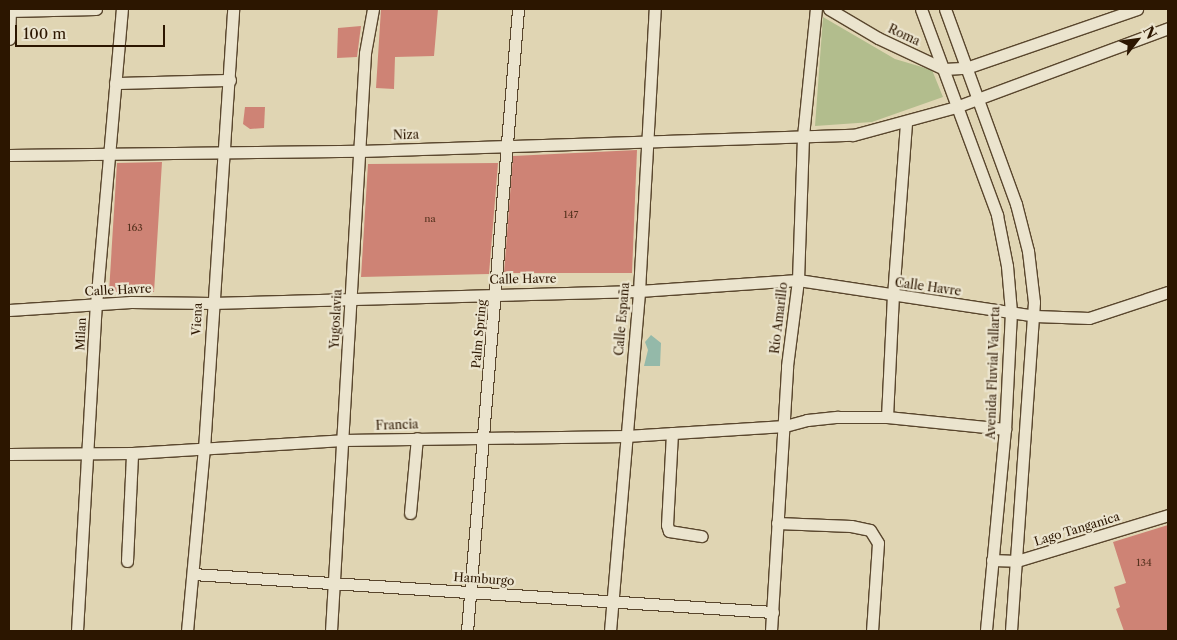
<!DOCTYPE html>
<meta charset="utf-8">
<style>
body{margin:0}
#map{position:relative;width:1177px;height:640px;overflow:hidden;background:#e0d5b3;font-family:"Libre Caslon Text",serif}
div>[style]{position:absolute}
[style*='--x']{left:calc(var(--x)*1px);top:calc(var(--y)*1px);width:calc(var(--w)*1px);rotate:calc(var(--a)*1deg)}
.green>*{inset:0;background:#b2bd8d}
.water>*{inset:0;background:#94b9a9}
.building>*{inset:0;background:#ce8375}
.roads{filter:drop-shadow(1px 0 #59462d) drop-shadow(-1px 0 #59462d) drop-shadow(0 1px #59462d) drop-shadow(0 -1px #59462d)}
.minor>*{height:11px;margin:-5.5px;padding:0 5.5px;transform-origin:5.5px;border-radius:5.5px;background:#ebe4ce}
span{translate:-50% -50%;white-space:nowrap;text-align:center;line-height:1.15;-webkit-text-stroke:4.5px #ebe4ce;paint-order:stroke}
.number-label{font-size:10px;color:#54311d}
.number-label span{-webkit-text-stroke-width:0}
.street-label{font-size:12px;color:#2c1600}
.frame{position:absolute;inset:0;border:10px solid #2c1600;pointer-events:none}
.north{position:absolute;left:1112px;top:15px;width:50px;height:50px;-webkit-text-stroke:4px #ebe4ce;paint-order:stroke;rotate:60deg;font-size:14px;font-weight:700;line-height:20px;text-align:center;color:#2c1600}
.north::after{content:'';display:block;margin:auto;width:18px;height:22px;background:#2c1600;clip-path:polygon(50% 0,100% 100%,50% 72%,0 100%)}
.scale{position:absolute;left:15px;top:25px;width:150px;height:22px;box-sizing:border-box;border:2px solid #2c1600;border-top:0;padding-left:6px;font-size:15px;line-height:18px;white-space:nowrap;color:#2c1600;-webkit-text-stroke:4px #ebe4ce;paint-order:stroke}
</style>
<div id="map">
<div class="green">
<i style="clip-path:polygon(823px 17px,895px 59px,932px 70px,943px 97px,872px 122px,815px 126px)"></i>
</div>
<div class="water">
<i style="clip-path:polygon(651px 335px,661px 343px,660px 366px,644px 366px,648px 350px,645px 342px)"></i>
</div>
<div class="building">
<i style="clip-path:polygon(381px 9px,438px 9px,434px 56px,395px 57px,394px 89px,376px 88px)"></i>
<i style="clip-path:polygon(361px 26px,357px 57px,337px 58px,338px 28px)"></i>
<i style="clip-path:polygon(245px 107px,265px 107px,264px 128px,250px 129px,243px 124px)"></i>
<i style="clip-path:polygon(637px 150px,632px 273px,504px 273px,513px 156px)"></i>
<i style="clip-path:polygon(162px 162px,154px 292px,109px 292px,117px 163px)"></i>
<i style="clip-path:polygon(498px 163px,489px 274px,361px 277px,368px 164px)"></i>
<i style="clip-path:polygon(1168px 525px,1168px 631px,1124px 631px,1116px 609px,1120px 607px,1114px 587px,1126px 583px,1113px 542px)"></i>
</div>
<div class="roads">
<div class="minor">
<i style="--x:829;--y:9;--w:57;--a:30.6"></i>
<i style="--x:878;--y:38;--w:73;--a:25.2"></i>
<i style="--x:944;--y:69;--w:22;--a:-3"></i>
<i style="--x:966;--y:68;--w:181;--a:-19"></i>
<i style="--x:921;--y:9;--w:220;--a:69.7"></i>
<i style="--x:997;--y:215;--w:52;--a:78.9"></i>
<i style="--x:1007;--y:266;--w:46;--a:85"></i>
<i style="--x:1011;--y:312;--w:117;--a:92.9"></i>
<i style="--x:1005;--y:429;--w:203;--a:95.4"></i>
<i style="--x:945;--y:9;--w:208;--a:70"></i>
<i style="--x:1016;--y:204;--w:49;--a:75.7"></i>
<i style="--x:1028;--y:251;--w:51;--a:83.3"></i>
<i style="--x:1034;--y:302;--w:330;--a:94"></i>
<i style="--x:9;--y:11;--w:87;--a:-1.3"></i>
<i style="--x:9;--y:39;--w:28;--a:-88"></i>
<i style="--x:115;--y:83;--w:115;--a:-1.5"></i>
<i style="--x:9;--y:155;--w:351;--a:-0.7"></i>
<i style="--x:360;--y:151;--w:493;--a:-1.9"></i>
<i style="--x:853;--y:135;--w:107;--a:-15.2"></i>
<i style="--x:956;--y:107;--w:226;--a:-20.4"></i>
<i style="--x:9;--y:310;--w:122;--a:-3.8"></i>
<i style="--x:131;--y:302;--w:81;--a:0.7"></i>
<i style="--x:212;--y:303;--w:427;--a:-1.6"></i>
<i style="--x:639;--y:291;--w:159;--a:-4"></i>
<i style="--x:798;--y:280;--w:240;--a:8.6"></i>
<i style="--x:1035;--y:316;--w:54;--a:2.1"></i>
<i style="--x:1089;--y:318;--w:83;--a:-18.2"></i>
<i style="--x:887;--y:417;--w:121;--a:-87.2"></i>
<i style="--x:893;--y:296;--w:174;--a:-85.7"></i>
<i style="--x:672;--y:433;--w:92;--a:93.1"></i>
<i style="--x:667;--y:525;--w:6;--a:72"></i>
<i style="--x:669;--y:531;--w:33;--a:9"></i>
<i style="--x:9;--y:454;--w:123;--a:-0.5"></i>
<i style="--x:132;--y:453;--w:211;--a:-3.5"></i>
<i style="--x:343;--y:440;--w:283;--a:-0.8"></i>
<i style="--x:626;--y:436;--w:159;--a:-3.6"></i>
<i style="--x:785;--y:426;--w:23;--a:-15"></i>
<i style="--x:807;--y:420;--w:31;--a:-6"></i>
<i style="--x:838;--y:417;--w:49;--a:0"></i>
<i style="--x:887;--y:417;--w:119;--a:5.8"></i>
<i style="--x:410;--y:513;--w:75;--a:-84.7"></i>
<i style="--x:777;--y:523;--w:74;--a:2.3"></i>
<i style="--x:851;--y:526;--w:19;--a:12"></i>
<i style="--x:870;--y:530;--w:15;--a:58"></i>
<i style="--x:878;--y:543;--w:88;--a:93.9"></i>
<i style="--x:992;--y:560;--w:25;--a:2"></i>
<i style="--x:1017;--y:561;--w:158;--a:-16.9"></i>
<i style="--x:127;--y:561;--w:108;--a:-87.3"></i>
<i style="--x:193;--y:574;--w:581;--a:3.75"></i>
<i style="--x:77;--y:631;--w:327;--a:-86.7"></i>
<i style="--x:96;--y:305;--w:297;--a:-85"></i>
<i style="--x:187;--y:631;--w:183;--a:-84.7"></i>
<i style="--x:204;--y:449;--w:441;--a:-86.2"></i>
<i style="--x:331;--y:631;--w:579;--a:-86.63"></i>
<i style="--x:365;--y:53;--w:45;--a:-79.7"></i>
<i style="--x:467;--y:631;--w:624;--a:-85.31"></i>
<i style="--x:610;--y:631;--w:341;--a:-85.1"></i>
<i style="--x:639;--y:291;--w:282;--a:-86.8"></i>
<i style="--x:771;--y:631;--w:265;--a:-86.5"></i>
<i style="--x:787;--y:366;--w:87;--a:-82.7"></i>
<i style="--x:798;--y:280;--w:144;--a:-88"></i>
<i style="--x:803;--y:136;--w:128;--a:-84.2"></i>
</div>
</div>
<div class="number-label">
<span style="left:571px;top:215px">147</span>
<span style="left:430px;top:219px">na</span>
<span style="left:135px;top:228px">163</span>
<span style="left:1144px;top:563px">134</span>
</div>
<div class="street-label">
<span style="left:904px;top:35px;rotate:25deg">Roma</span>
<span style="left:406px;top:135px;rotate:-2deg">Niza</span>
<span style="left:523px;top:279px;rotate:-1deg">Calle Havre</span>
<span style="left:928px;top:287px;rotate:8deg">Calle Havre</span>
<span style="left:118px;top:290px;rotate:-3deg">Calle Havre</span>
<span style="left:779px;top:318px;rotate:-83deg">Río Amarillo</span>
<span style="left:197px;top:319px;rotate:-87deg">Viena</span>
<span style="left:336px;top:319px;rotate:-87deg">Yugoslavia</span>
<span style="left:622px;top:319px;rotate:-85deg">Calle España</span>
<span style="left:81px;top:334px;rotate:-87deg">Milan</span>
<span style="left:479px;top:334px;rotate:-85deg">Palm Spring</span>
<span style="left:993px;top:373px;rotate:-88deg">Avenida Fluvial Vallarta</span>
<span style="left:397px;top:425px;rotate:-2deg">Francia</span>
<span style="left:1077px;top:529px;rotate:-17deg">Lago Tanganica</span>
<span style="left:484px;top:579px;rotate:4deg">Hamburgo</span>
</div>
<div class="frame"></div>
<div class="north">N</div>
<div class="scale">100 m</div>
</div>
